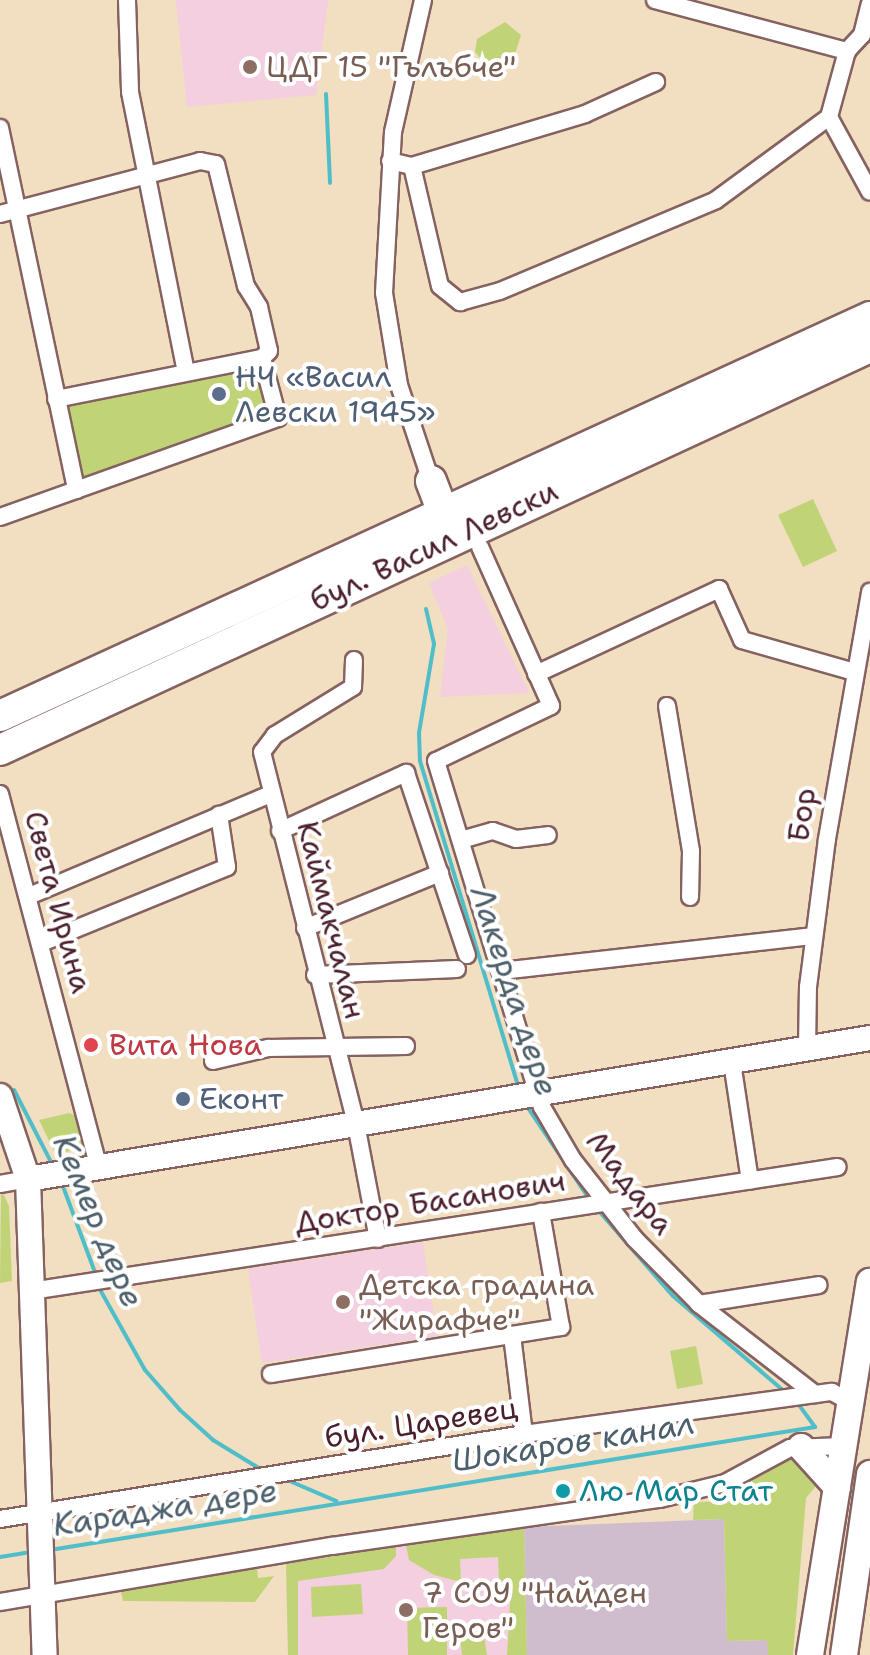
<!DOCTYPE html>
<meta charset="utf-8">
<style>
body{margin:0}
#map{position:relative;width:870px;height:1655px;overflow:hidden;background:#f2dec1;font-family:"Shantell Sans",sans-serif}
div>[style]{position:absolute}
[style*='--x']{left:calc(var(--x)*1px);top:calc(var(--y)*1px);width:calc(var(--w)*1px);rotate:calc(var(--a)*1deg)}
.built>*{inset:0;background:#f3cfdf}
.industrial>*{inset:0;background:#cfbdce}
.green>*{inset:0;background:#c0d477}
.stream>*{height:4px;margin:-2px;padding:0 2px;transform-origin:2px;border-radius:2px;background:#50bec8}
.roads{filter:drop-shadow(2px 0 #856260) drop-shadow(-2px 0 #856260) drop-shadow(0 2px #856260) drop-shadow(0 -2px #856260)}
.street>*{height:16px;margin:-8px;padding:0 8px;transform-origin:8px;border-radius:8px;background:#fff}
.secondary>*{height:24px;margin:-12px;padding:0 12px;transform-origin:12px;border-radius:12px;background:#fff}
.primary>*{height:26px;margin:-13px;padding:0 13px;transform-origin:13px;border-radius:13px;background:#fff}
.highway>*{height:30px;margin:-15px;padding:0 15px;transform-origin:15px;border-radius:15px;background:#fff}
.dots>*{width:22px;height:22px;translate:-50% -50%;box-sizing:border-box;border:4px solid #fff;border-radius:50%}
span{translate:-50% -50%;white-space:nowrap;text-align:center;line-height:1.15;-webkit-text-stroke:8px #fff;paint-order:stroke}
.education-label{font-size:30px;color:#785e54}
.left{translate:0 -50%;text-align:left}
.service-label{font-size:30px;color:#4e5e75}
.street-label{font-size:30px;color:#4a1f2b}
.health-label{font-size:30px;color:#be3a42}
.culture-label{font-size:30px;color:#0d838f}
.water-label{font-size:32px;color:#4c5f6a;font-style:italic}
</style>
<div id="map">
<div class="built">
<i style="clip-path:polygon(176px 0,328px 0,316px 95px,187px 107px)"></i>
<i style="clip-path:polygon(467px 565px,521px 676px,529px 693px,440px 697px,448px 629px,429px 583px)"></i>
<i style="clip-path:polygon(423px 1242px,437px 1336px,262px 1363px,248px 1269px)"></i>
<i style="clip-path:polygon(524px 1527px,527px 1655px,288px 1655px,286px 1564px)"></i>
</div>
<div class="industrial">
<i style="clip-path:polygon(724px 1519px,727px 1641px,768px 1640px,768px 1655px,527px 1655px,524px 1527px)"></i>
</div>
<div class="green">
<i style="clip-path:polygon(505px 22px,521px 35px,515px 54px,507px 65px,488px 67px,475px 52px,477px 39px)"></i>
<i style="clip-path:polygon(262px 358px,278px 418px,76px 490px,56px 399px)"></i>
<i style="clip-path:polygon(813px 499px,837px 551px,803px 567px,778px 515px)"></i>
<i style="clip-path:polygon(69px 1113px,77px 1116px,82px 1146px,61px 1154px,54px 1151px,39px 1120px)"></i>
<i style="clip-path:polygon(1px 1189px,9px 1206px,12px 1281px,0 1283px)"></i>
<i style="clip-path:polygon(696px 1346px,703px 1384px,677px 1389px,670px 1351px)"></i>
<i style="clip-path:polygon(826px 1446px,816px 1486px,806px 1498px,793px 1655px,768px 1655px,767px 1640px,727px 1641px,724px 1519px,693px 1520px,694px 1502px,753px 1501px,752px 1478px,762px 1463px)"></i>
<i style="clip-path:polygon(524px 1527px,527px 1655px,507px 1655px,511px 1586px,499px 1580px,498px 1557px,460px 1559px,461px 1582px,434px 1575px,409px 1560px,406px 1545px)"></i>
<i style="clip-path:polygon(396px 1546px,396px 1556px,384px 1569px,298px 1581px,298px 1655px,288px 1655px,286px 1564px)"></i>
<i style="clip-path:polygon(247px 1560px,257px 1567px,258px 1578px,274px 1576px,255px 1602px,123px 1601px,119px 1583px)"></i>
<i style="clip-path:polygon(361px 1584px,363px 1614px,312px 1617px,311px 1587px)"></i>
<i style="clip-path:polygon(447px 1607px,447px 1655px,408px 1655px,407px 1608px)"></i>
<i style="clip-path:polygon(484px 1635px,487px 1655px,462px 1655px,460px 1636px)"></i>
</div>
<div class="stream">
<i style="--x:326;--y:94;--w:89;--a:87.4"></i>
<i style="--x:426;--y:609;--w:36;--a:77"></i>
<i style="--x:434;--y:644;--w:90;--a:99.6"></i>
<i style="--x:419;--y:733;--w:28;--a:88"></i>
<i style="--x:420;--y:761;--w:343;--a:73.2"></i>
<i style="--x:14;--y:1090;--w:85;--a:62.8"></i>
<i style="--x:526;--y:1105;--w:115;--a:56"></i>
<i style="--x:61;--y:1181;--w:103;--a:69.6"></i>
<i style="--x:598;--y:1210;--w:114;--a:48.9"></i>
<i style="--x:673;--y:1296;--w:149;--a:40.6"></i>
<i style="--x:98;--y:1286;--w:96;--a:60.8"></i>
<i style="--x:145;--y:1370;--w:53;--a:48.8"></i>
<i style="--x:180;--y:1410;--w:45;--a:42.3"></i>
<i style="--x:213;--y:1440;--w:57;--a:31.5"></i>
<i style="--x:285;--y:1479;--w:56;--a:23.3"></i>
<i style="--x:50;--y:1550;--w:775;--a:-9.13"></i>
<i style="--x:815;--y:1427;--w:32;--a:-126"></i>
<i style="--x:0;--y:1557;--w:33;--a:-9"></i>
</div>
<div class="roads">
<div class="street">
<i style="--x:127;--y:0;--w:92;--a:88.1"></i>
<i style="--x:130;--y:92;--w:286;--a:78.7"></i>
<i style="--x:423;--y:0;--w:135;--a:102.8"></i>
<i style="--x:393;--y:132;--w:161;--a:93.2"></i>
<i style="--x:384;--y:293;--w:93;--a:80.7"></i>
<i style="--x:399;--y:385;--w:101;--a:71.6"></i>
<i style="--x:655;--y:0;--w:199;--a:14.9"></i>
<i style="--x:829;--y:117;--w:85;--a:61.3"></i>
<i style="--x:0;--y:128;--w:370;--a:78.1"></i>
<i style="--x:390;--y:161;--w:23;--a:13"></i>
<i style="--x:412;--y:166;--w:181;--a:-16.7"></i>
<i style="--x:585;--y:114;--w:78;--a:-24.3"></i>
<i style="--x:412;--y:166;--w:123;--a:76.9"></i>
<i style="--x:440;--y:286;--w:26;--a:39"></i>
<i style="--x:460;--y:302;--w:41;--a:-15.4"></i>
<i style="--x:500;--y:291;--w:234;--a:-22.8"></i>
<i style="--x:716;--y:200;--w:140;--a:-36.3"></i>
<i style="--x:829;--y:117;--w:68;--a:-74.7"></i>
<i style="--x:847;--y:51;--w:22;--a:-47"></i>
<i style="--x:862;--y:35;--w:32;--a:-76"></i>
<i style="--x:0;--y:214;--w:207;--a:-14.8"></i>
<i style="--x:200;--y:161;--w:16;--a:11"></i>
<i style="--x:216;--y:164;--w:126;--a:76.2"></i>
<i style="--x:246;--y:286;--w:25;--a:58"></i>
<i style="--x:259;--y:307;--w:45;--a:77.2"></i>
<i style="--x:269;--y:351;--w:10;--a:135"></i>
<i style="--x:262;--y:358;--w:62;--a:75.1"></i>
<i style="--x:278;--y:418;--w:295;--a:160.4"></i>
<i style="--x:56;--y:399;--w:210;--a:-11.3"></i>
<i style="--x:480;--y:547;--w:174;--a:65.9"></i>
<i style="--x:551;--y:706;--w:127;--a:154.4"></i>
<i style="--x:436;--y:761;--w:362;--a:73"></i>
<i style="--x:542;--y:1107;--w:61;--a:59.7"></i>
<i style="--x:573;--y:1160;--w:100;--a:51.9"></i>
<i style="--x:635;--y:1239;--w:91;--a:45.4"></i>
<i style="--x:699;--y:1304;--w:147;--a:37.8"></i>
<i style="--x:354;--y:660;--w:27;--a:92"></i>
<i style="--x:353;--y:687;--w:92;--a:148.4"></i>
<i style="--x:275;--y:735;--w:21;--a:127"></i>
<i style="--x:262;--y:752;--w:384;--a:75.8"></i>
<i style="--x:356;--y:1124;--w:117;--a:79.2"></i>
<i style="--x:536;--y:674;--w:202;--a:-24.9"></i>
<i style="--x:719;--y:589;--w:56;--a:65.7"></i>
<i style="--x:742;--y:640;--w:116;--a:15.9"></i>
<i style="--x:667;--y:706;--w:147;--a:80.6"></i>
<i style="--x:691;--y:851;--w:46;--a:91.2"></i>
<i style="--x:0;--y:794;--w:384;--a:75.2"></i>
<i style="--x:280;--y:831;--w:139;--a:-24.7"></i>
<i style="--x:406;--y:773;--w:192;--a:71.5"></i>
<i style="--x:461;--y:840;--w:33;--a:-16"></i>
<i style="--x:493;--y:831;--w:24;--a:19"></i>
<i style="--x:516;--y:839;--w:32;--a:-7"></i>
<i style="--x:29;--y:896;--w:262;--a:-22.9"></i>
<i style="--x:305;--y:928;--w:146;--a:-22.2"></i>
<i style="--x:41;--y:943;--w:201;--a:-22.2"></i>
<i style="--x:227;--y:867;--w:53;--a:-98.7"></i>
<i style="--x:501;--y:971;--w:315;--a:-6.4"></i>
<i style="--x:315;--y:975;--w:142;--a:-2.4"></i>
<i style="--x:807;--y:1049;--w:62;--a:-89.1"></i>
<i style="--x:808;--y:987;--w:149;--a:-82.7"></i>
<i style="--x:827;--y:839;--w:251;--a:-80.1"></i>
<i style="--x:213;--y:1061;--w:57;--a:-13.3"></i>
<i style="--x:268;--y:1048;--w:138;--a:-0.8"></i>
<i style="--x:732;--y:1062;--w:120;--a:81.4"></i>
<i style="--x:0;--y:1184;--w:28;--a:-10"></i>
<i style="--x:31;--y:1291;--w:816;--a:-8.74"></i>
<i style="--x:699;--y:1304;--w:121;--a:-9"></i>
<i style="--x:512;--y:1335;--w:100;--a:83.1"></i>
<i style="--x:271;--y:1374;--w:294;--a:-9.2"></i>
<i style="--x:561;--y:1327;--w:117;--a:-99.9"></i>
<i style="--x:0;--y:1519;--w:531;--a:-9.21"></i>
<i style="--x:524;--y:1434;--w:311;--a:-7.8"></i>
<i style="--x:832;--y:1392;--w:21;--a:29"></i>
<i style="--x:0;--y:1602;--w:337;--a:-9.6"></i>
<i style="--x:332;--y:1546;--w:331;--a:-8.2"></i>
<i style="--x:660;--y:1499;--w:67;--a:-13.8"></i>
<i style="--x:725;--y:1483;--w:74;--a:-28.3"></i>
<i style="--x:790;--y:1448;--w:54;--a:-2.1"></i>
</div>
<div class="secondary">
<i style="--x:0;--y:1096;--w:88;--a:71.4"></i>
<i style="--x:28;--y:1179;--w:476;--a:88"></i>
<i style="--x:28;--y:1179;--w:854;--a:-9.51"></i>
</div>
<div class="primary">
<i style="--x:801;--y:1447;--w:54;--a:48"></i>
<i style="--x:810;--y:1655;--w:378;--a:-80.9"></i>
<i style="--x:844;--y:1655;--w:183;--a:-81.8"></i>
</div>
<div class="highway">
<i style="--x:431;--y:481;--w:33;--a:69"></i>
<i style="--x:0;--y:716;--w:957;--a:-24.64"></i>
<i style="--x:0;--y:750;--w:959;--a:-24.85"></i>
</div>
</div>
<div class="dots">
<i style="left:250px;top:67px;background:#8d6e63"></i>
<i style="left:219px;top:394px;background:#5c6f8a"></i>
<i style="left:91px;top:1045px;background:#e0444e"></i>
<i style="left:183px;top:1099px;background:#5c6f8a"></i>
<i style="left:343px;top:1302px;background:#8d6e63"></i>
<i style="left:563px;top:1491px;background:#0f9aa8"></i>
<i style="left:406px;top:1610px;background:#8d6e63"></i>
</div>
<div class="education-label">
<span class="left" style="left:266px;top:67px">ЦДГ 15 "Гълъбче"</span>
<span class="left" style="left:359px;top:1302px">Детска градина<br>"Жирафче"</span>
<span class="left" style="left:422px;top:1610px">7 СОУ "Найден<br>Геров"</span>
</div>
<div class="service-label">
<span class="left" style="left:235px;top:394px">НЧ «Васил<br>Левски 1945»</span>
<span class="left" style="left:199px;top:1099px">Еконт</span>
</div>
<div class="street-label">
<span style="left:434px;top:546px;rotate:-25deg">бул. Васил Левски</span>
<span style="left:802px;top:815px;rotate:-82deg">Бор</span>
<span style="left:58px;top:902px;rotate:75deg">Света Ирина</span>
<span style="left:331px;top:920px;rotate:76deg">Каймакчалан</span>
<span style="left:630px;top:1183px;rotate:52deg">Мадара</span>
<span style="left:430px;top:1202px;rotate:-9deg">Доктор Басанович</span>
<span style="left:421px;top:1423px;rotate:-9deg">бул. Царевец</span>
</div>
<div class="health-label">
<span class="left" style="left:109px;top:1045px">Вита Нова</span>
</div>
<div class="culture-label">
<span class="left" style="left:579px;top:1491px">Лю Мар Стат</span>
</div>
<div class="water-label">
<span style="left:514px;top:991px;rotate:72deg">Лакерда дере</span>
<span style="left:98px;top:1221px;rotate:67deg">Кемер дере</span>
<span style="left:573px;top:1442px;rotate:-9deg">Шокаров канал</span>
<span style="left:165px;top:1508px;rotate:-9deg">Караджа дере</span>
</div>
</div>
